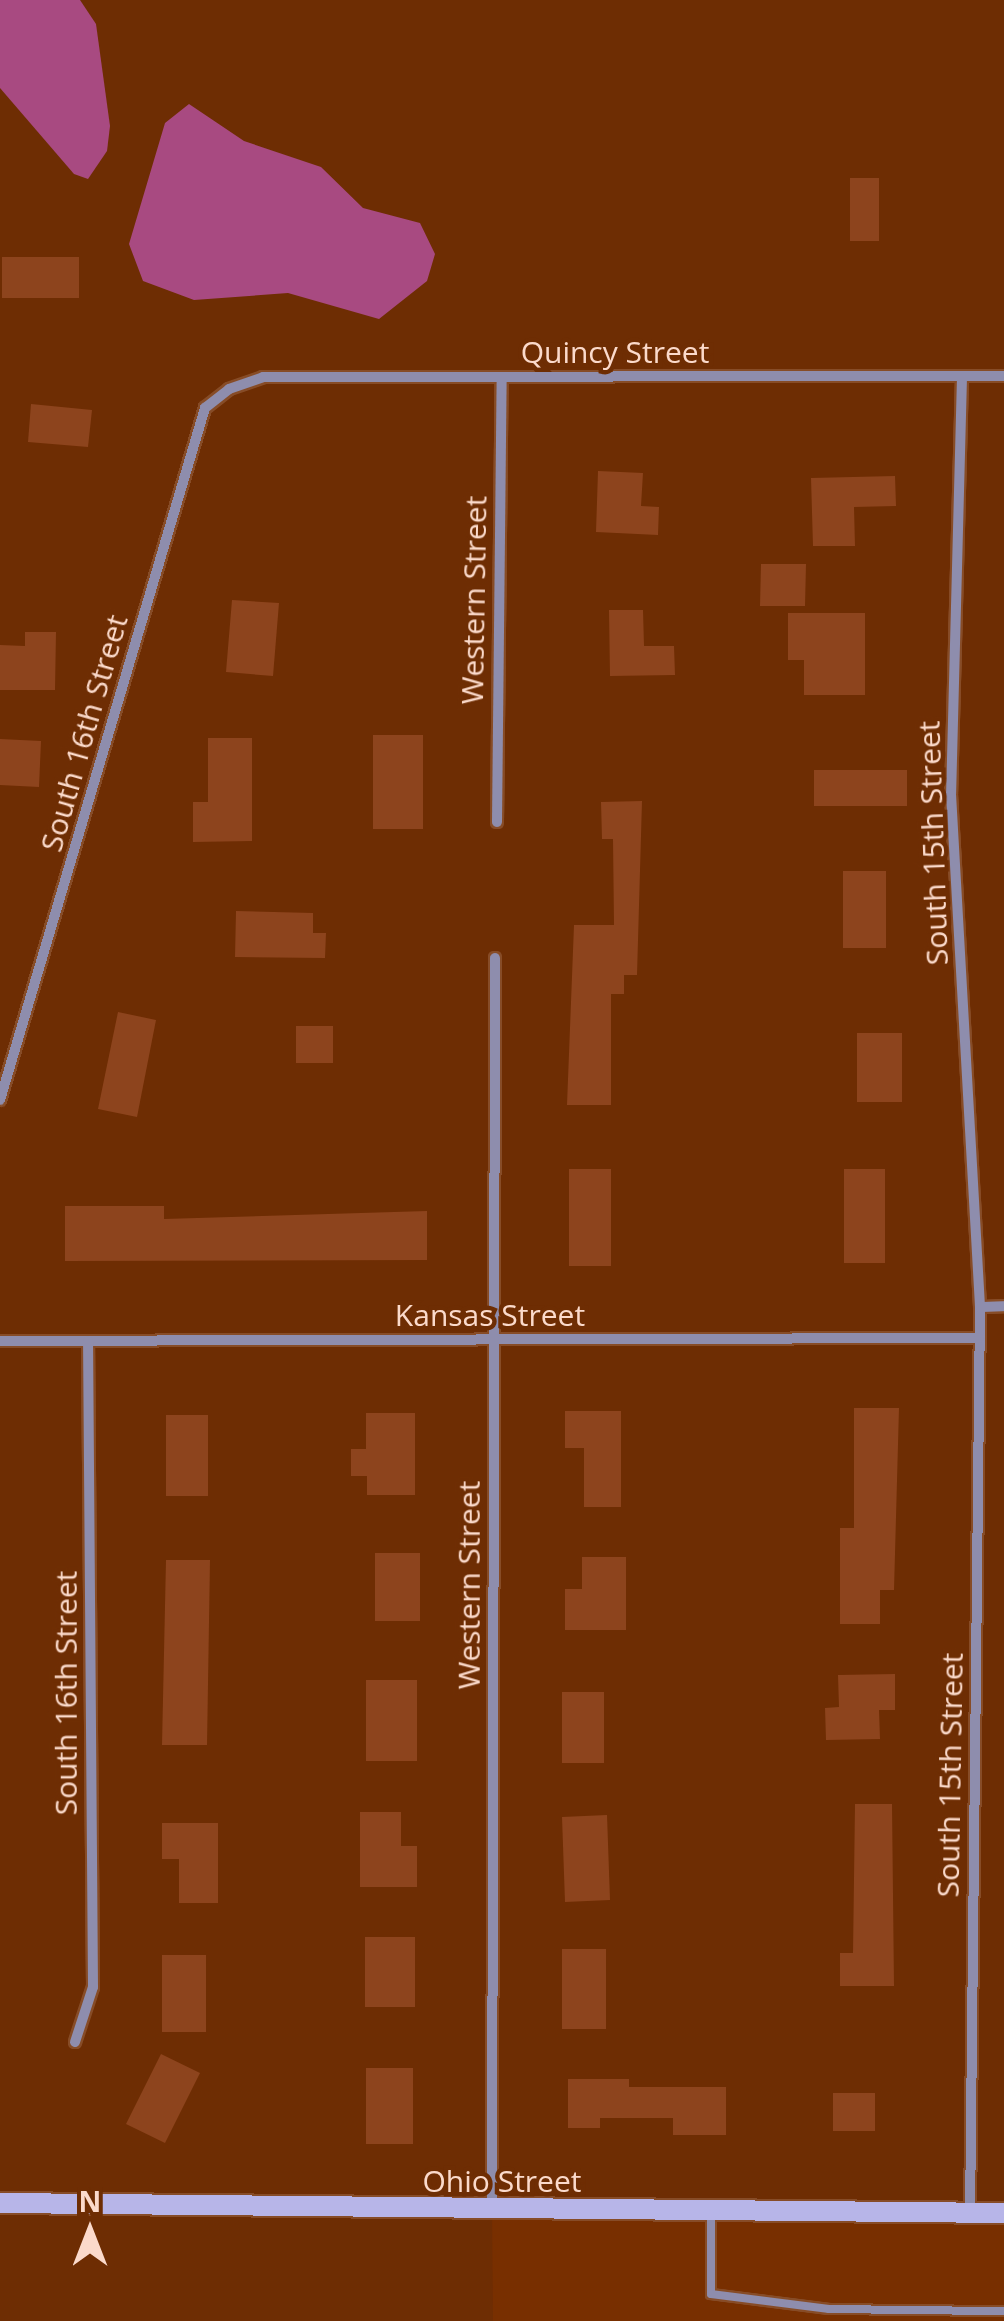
<!DOCTYPE html>
<style>
body{margin:0}
#map{position:relative;width:1004px;height:2321px;overflow:hidden;background:#6e2d03;font-family:"Open Sans",sans-serif}
div>[style]{position:absolute}
[style*='--x']{left:calc(var(--x)*1px);top:calc(var(--y)*1px);width:calc(var(--w)*1px);rotate:calc(var(--a)*1deg)}
.built>*{inset:0;background:#782f00}
.water>*{inset:0;background:#a84a81}
.building>*{inset:0;background:#8d441d}
.roads{filter:drop-shadow(2px 0 #874c27) drop-shadow(-2px 0 #874c27) drop-shadow(0 2px #874c27) drop-shadow(0 -2px #874c27)}
.lane>*{height:8px;margin:-4px;padding:0 4px;transform-origin:4px;border-radius:4px;background:#8e8dad}
.street>*{height:10px;margin:-5px;padding:0 5px;transform-origin:5px;border-radius:5px;background:#8e8dad}
.secondary>*{height:20px;margin:-10px;padding:0 10px;transform-origin:10px;border-radius:10px;background:#b7b5e8}
span{translate:-50% -50%;white-space:nowrap;text-align:center;line-height:1.15;-webkit-text-stroke:9px #6e2d03;paint-order:stroke}
.street-label{font-size:30px;color:#fbdacb}
.north{position:absolute;left:40px;top:2181px;width:100px;height:100px;-webkit-text-stroke:8px #6e2d03;paint-order:stroke;rotate:0deg;font-size:28px;font-weight:700;line-height:40px;text-align:center;color:#fbdacb}
.north::after{content:'';display:block;margin:auto;width:35px;height:45px;background:#fbdacb;clip-path:polygon(50% 0,100% 100%,50% 72%,0 100%)}
</style>
<div id="map">
<div class="built">
<i style="clip-path:polygon(492px 2212px,1004px 2213px,1004px 2321px,493px 2321px)"></i>
</div>
<div class="water">
<i style="clip-path:polygon(0 0,80px 0,96px 24px,110px 126px,107px 151px,88px 179px,74px 174px,0 88px)"></i>
<i style="clip-path:polygon(189px 104px,244px 141px,321px 167px,363px 208px,420px 223px,435px 254px,427px 281px,379px 319px,288px 293px,194px 300px,143px 281px,129px 244px,165px 123px)"></i>
</div>
<div class="building">
<i style="clip-path:polygon(850px 178px,879px 178px,879px 241px,850px 241px)"></i>
<i style="clip-path:polygon(2px 257px,79px 257px,79px 298px,2px 298px)"></i>
<i style="clip-path:polygon(31px 404px,92px 410px,88px 447px,28px 442px)"></i>
<i style="clip-path:polygon(598px 471px,643px 473px,641px 506px,659px 507px,658px 535px,596px 532px)"></i>
<i style="clip-path:polygon(895px 476px,896px 506px,854px 507px,855px 546px,813px 546px,811px 478px)"></i>
<i style="clip-path:polygon(761px 564px,806px 564px,805px 606px,760px 606px)"></i>
<i style="clip-path:polygon(232px 600px,279px 603px,273px 676px,226px 672px)"></i>
<i style="clip-path:polygon(609px 610px,643px 610px,644px 646px,674px 646px,675px 675px,610px 676px)"></i>
<i style="clip-path:polygon(788px 613px,865px 613px,865px 695px,804px 695px,804px 660px,788px 660px)"></i>
<i style="clip-path:polygon(25px 632px,56px 632px,55px 690px,0 690px,0 645px,25px 646px)"></i>
<i style="clip-path:polygon(373px 735px,423px 735px,423px 829px,373px 829px)"></i>
<i style="clip-path:polygon(208px 738px,252px 738px,252px 841px,193px 842px,193px 802px,208px 802px)"></i>
<i style="clip-path:polygon(0 739px,41px 741px,39px 787px,0 785px)"></i>
<i style="clip-path:polygon(814px 770px,907px 770px,907px 806px,814px 806px)"></i>
<i style="clip-path:polygon(642px 801px,637px 975px,624px 975px,624px 994px,611px 994px,611px 1105px,567px 1105px,574px 925px,614px 925px,613px 839px,602px 839px,601px 802px)"></i>
<i style="clip-path:polygon(843px 871px,886px 871px,886px 948px,843px 948px)"></i>
<i style="clip-path:polygon(236px 911px,313px 913px,313px 933px,326px 933px,325px 958px,235px 957px)"></i>
<i style="clip-path:polygon(118px 1012px,156px 1020px,137px 1117px,98px 1109px)"></i>
<i style="clip-path:polygon(296px 1026px,333px 1026px,333px 1063px,296px 1063px)"></i>
<i style="clip-path:polygon(857px 1033px,902px 1033px,902px 1102px,857px 1102px)"></i>
<i style="clip-path:polygon(569px 1169px,611px 1169px,611px 1266px,569px 1266px)"></i>
<i style="clip-path:polygon(844px 1169px,885px 1169px,885px 1263px,844px 1263px)"></i>
<i style="clip-path:polygon(65px 1206px,164px 1206px,164px 1219px,427px 1211px,427px 1260px,65px 1261px)"></i>
<i style="clip-path:polygon(854px 1408px,899px 1408px,894px 1590px,880px 1590px,880px 1624px,840px 1624px,840px 1528px,854px 1528px)"></i>
<i style="clip-path:polygon(565px 1411px,621px 1411px,621px 1507px,584px 1507px,584px 1448px,565px 1448px)"></i>
<i style="clip-path:polygon(366px 1413px,415px 1413px,415px 1495px,367px 1495px,367px 1476px,351px 1476px,351px 1449px,366px 1449px)"></i>
<i style="clip-path:polygon(166px 1415px,208px 1415px,208px 1496px,166px 1496px)"></i>
<i style="clip-path:polygon(375px 1553px,420px 1553px,420px 1621px,375px 1621px)"></i>
<i style="clip-path:polygon(582px 1557px,626px 1557px,626px 1630px,565px 1630px,565px 1589px,582px 1589px)"></i>
<i style="clip-path:polygon(166px 1560px,210px 1560px,207px 1745px,162px 1745px)"></i>
<i style="clip-path:polygon(895px 1674px,895px 1710px,879px 1710px,880px 1739px,826px 1740px,825px 1708px,839px 1707px,838px 1675px)"></i>
<i style="clip-path:polygon(366px 1680px,417px 1680px,417px 1761px,366px 1761px)"></i>
<i style="clip-path:polygon(562px 1692px,604px 1692px,604px 1763px,562px 1763px)"></i>
<i style="clip-path:polygon(855px 1804px,892px 1804px,894px 1986px,840px 1986px,840px 1953px,853px 1953px)"></i>
<i style="clip-path:polygon(360px 1812px,401px 1812px,401px 1846px,417px 1846px,417px 1887px,360px 1887px)"></i>
<i style="clip-path:polygon(607px 1815px,610px 1900px,565px 1902px,562px 1817px)"></i>
<i style="clip-path:polygon(162px 1823px,218px 1823px,218px 1903px,179px 1903px,179px 1859px,162px 1859px)"></i>
<i style="clip-path:polygon(365px 1937px,415px 1937px,415px 2007px,365px 2007px)"></i>
<i style="clip-path:polygon(562px 1949px,606px 1949px,606px 2029px,562px 2029px)"></i>
<i style="clip-path:polygon(162px 1955px,206px 1955px,206px 2032px,162px 2032px)"></i>
<i style="clip-path:polygon(161px 2054px,200px 2073px,165px 2143px,126px 2124px)"></i>
<i style="clip-path:polygon(366px 2068px,413px 2068px,413px 2144px,366px 2144px)"></i>
<i style="clip-path:polygon(568px 2079px,629px 2079px,629px 2087px,726px 2087px,726px 2135px,673px 2135px,673px 2118px,600px 2118px,600px 2128px,568px 2128px)"></i>
<i style="clip-path:polygon(833px 2093px,875px 2093px,875px 2131px,833px 2131px)"></i>
</div>
<div class="roads">
<div class="lane">
<i style="--x:711;--y:2212;--w:82;--a:90"></i>
<i style="--x:711;--y:2294;--w:119;--a:7.2"></i>
<i style="--x:829;--y:2309;--w:175;--a:0.7"></i>
</div>
<div class="street">
<i style="--x:962;--y:377;--w:417;--a:91.5"></i>
<i style="--x:951;--y:794;--w:514;--a:86.76"></i>
<i style="--x:980;--y:1307;--w:905;--a:90.63"></i>
<i style="--x:497;--y:822;--w:444;--a:-89.4"></i>
<i style="--x:0;--y:1100;--w:722;--a:-73.5"></i>
<i style="--x:205;--y:408;--w:31;--a:-38"></i>
<i style="--x:229;--y:389;--w:36;--a:-19"></i>
<i style="--x:263;--y:377;--w:741;--a:-0.08"></i>
<i style="--x:980;--y:1307;--w:24;--a:-2"></i>
<i style="--x:0;--y:1341;--w:980;--a:-0.18"></i>
<i style="--x:75;--y:2042;--w:58;--a:-71.9"></i>
<i style="--x:93;--y:1987;--w:646;--a:-90.44"></i>
<i style="--x:492;--y:2207;--w:1249;--a:-89.86"></i>
</div>
<div class="secondary">
<i style="--x:0;--y:2203;--w:1004;--a:0.57"></i>
</div>
</div>
<div class="street-label">
<span style="left:615px;top:352px">Quincy Street</span>
<span style="left:474px;top:600px;rotate:-89deg">Western Street</span>
<span style="left:84px;top:733px;rotate:-74deg">South 16th Street</span>
<span style="left:933px;top:843px;rotate:-92deg">South 15th Street</span>
<span style="left:490px;top:1315px">Kansas Street</span>
<span style="left:469px;top:1585px;rotate:-90deg">Western Street</span>
<span style="left:66px;top:1693px;rotate:-90deg">South 16th Street</span>
<span style="left:950px;top:1775px;rotate:-89deg">South 15th Street</span>
<span style="left:502px;top:2181px">Ohio Street</span>
</div>
<div class="north">N</div>
</div>
